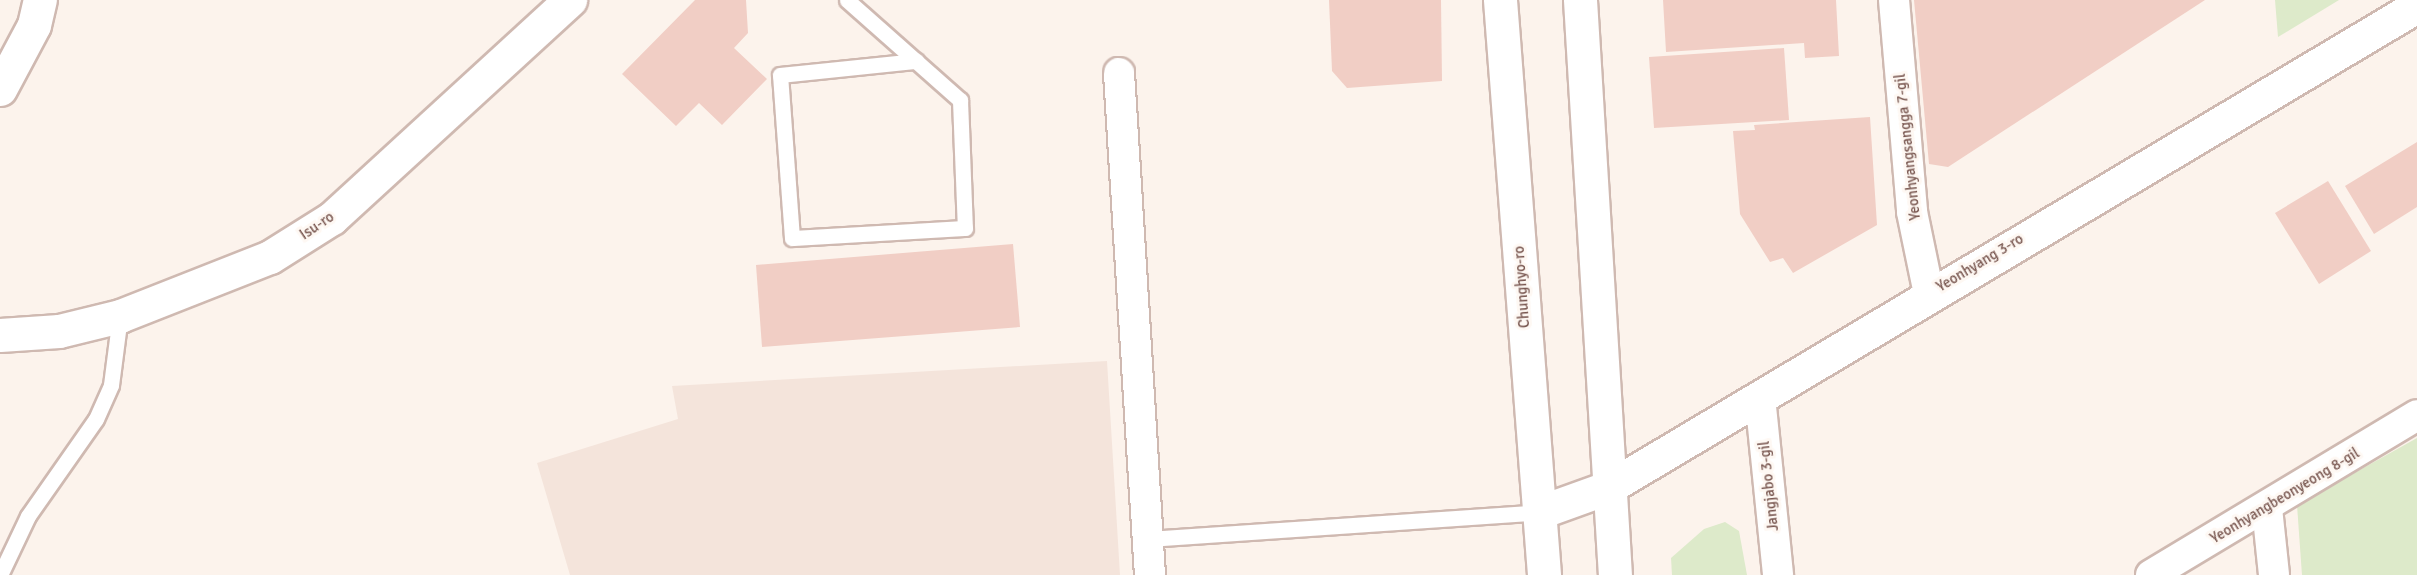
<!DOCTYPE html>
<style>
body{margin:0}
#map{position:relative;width:2417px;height:575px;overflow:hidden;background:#fcf3ec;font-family:Signika,sans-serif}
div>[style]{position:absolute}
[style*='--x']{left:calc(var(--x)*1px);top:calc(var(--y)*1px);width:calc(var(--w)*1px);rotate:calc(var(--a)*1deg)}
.residential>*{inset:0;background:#f4e4db}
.green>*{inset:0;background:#ddeaca}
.building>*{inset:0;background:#f1cec5}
.roads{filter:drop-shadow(2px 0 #cfb9b1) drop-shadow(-2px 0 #cfb9b1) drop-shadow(0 2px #cfb9b1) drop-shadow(0 -2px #cfb9b1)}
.lane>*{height:15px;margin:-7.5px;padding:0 7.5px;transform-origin:7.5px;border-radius:7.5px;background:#fff}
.street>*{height:30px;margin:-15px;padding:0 15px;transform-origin:15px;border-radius:15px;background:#fff}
.secondary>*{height:33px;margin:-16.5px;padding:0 16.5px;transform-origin:16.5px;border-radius:16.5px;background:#fff}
span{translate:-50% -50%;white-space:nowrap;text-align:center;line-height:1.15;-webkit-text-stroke:6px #fef8f3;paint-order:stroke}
.street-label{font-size:15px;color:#78564f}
</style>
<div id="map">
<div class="residential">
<i style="clip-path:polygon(1107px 361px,1120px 575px,570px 575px,537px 463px,678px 419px,672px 386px)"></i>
</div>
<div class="green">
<i style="clip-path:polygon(2275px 0,2339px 0,2278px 37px)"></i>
<i style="clip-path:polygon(2417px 438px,2417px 575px,2302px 575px,2297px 505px)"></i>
<i style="clip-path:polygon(1725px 522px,1739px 531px,1747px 575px,1672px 575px,1671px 558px,1704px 529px)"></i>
</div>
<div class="building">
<i style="clip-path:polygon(695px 0,746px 0,748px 33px,734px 48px,767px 79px,722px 125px,699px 103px,676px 126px,622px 74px)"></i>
<i style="clip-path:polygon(1329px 0,1441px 0,1442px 81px,1347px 88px,1332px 71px)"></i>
<i style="clip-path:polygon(1663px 0,1836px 0,1839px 56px,1805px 58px,1804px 43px,1666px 52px)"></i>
<i style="clip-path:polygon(1914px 0,2205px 0,1948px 167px,1929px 164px)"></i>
<i style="clip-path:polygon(1784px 48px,1789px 120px,1654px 128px,1649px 57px)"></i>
<i style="clip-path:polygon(1870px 117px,1877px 225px,1793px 273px,1783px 258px,1770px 262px,1740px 214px,1733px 131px,1755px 130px,1754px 125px)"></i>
<i style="clip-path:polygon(2417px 142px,2417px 207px,2374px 234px,2345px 186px)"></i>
<i style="clip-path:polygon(2328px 181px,2371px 251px,2319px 284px,2275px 213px)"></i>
<i style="clip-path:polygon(1013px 244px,1020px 327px,762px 347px,756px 265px)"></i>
</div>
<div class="roads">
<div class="lane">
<i style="--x:847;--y:0;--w:151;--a:41.5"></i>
<i style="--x:960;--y:100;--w:128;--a:87.8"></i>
<i style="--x:965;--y:228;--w:173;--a:176.7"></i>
<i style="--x:792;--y:238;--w:163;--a:-94.2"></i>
<i style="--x:780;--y:75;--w:137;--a:-5.9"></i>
<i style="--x:1148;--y:539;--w:393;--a:-3.9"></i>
<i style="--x:0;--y:575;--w:65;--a:-64.6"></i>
<i style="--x:28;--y:516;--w:118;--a:-55"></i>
<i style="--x:96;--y:419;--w:37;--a:-66"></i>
<i style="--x:111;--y:385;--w:70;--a:-82.6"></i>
</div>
<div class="street">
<i style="--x:1894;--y:0;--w:213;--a:85.1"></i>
<i style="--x:1912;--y:212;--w:84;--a:78.3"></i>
<i style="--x:1119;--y:73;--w:503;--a:86.47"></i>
<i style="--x:1760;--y:397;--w:179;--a:84.2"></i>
<i style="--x:2267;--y:508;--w:67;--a:84"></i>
<i style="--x:2151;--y:575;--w:310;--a:-31"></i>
</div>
<div class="secondary">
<i style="--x:1500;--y:0;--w:577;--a:85.62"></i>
<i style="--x:1580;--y:0;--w:576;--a:86.52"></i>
<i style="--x:0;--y:89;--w:72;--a:-62"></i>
<i style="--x:34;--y:25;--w:26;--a:-77"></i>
<i style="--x:0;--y:335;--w:59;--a:-3.9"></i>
<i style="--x:59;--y:331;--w:63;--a:-13.8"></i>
<i style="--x:120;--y:316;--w:161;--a:-21.5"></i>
<i style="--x:270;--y:257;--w:73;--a:-32.2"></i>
<i style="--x:332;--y:218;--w:323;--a:-42.5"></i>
<i style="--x:1540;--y:512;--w:73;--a:-19.9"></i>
<i style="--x:1609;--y:487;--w:940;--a:-30.77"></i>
</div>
</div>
<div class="street-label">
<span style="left:1908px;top:147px;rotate:-96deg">Yeonhyangsangga 7-gil</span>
<span style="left:317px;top:226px;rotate:-34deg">Isu-ro</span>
<span style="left:1980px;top:263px;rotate:-31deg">Yeonhyang 3-ro</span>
<span style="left:1522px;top:287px;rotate:-94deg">Chunghyo-ro</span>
<span style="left:1769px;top:486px;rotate:-96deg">Jangjabo 3-gil</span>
<span style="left:2285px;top:496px;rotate:-31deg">Yeonhyangbeonyeong 8-gil</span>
</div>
</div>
